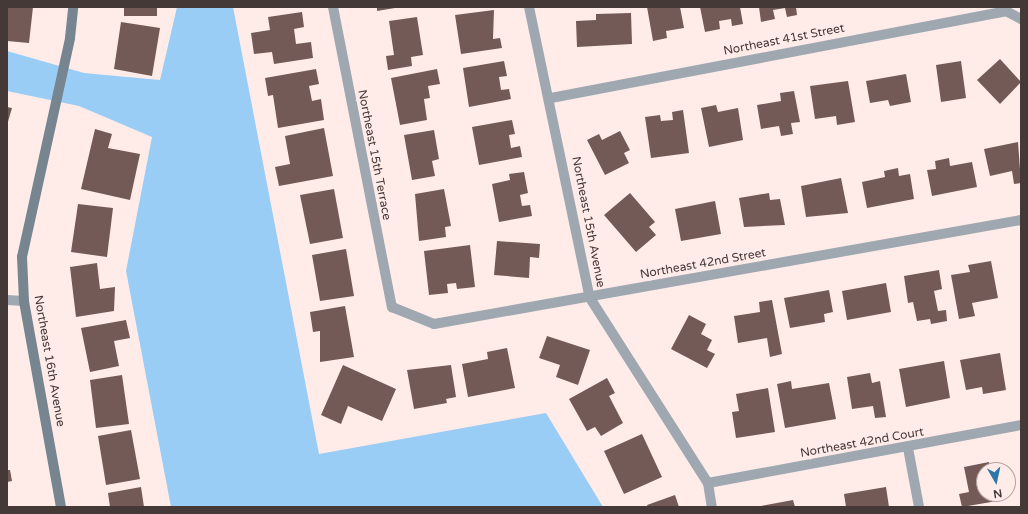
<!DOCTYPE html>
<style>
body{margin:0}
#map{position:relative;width:1028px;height:514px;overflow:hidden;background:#ffece9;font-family:"Varela Round",sans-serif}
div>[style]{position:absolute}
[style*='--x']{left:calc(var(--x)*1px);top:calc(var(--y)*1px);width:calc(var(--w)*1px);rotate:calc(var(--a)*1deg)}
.water>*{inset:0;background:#99cdf6}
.building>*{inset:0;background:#745a56}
.street>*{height:10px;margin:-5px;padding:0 5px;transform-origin:5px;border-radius:5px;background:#9fa8b0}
.secondary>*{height:10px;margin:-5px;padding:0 5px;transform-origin:5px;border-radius:5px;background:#778590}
span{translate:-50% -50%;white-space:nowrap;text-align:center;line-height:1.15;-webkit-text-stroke:4px #ffece9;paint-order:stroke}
.street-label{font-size:12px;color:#453937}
.frame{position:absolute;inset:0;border:8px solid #453937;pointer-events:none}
.north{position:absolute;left:976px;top:462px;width:40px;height:40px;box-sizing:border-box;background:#ffece9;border:1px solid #b5a4a2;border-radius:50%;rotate:171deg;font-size:11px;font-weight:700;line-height:16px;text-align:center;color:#453937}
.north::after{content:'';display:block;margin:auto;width:14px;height:18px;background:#2d76aa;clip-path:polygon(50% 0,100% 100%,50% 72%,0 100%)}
</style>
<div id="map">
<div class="water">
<i style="clip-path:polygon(177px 7px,233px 7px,319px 454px,546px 413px,603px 507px,171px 507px,126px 271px,152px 137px,79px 106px,7px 91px,7px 51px,84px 73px,160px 80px)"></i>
</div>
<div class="building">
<i style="clip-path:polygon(7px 7px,33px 7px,29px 43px,7px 41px)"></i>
<i style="clip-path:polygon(124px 7px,157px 7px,157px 16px,124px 16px)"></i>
<i style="clip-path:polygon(377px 7px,395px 7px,395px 8px,377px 11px)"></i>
<i style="clip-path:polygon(647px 7px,680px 7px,684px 28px,666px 31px,667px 38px,653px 41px)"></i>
<i style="clip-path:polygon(700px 7px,740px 7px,743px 24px,732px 26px,731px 19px,719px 21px,720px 29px,705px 32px)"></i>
<i style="clip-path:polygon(759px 7px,796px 7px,797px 15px,787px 17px,785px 8px,773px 10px,775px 19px,761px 22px)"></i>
<i style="clip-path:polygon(494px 10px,493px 39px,500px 38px,502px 48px,461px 54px,455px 15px)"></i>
<i style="clip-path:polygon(302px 12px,304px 27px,294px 29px,296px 44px,311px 42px,313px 58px,274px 64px,272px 52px,254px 54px,251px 33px,270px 30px,268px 17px)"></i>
<i style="clip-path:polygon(631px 13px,632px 44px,577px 47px,576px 21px,596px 20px,596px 14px)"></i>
<i style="clip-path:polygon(417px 17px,423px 55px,411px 57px,412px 66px,388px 70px,386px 56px,394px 55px,389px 21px)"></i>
<i style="clip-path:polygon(121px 22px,160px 28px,152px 76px,114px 69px)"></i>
<i style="clip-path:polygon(1000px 59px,1021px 82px,1000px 104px,977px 80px)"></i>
<i style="clip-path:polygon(504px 61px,507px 76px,499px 77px,501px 90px,509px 89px,511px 99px,469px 107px,463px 68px)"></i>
<i style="clip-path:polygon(961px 61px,966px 98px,941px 102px,936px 65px)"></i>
<i style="clip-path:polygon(316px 69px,319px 84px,309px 86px,312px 101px,321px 99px,324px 120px,278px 128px,273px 95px,268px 96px,265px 78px)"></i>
<i style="clip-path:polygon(437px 69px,440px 84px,428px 86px,430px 98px,424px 99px,427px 120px,400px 125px,391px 78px)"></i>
<i style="clip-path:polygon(906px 74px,911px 102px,890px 106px,888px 100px,870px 103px,866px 81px)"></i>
<i style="clip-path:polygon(848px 81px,855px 122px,837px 125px,836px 116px,815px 119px,810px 86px)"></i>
<i style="clip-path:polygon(794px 91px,800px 122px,791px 123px,793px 134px,781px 136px,779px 126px,761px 129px,757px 105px,781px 101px,780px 93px)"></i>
<i style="clip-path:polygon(716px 105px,718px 112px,738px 108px,743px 140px,709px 147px,701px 108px)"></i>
<i style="clip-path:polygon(7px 107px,12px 108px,7px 125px)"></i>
<i style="clip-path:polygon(683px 110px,689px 153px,651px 158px,645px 117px,660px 115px,661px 121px,673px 120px,672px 112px)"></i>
<i style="clip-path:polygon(512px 120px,515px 134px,509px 135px,511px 148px,520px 146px,522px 157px,479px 165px,472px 127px)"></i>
<i style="clip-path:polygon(324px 128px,333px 176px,279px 186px,275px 167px,290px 164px,285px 136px)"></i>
<i style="clip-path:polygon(95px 129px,112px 134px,108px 148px,140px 154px,130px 200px,81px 189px)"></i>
<i style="clip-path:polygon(434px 130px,439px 159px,432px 161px,435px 176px,412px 180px,404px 135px)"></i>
<i style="clip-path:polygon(620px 131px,630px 150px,624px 153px,629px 163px,605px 175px,587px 140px,599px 134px,602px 140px)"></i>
<i style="clip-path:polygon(1018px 142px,1021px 183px,1014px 184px,1012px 171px,990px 176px,984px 149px)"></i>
<i style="clip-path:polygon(949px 158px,950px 166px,972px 162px,977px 187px,932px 196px,927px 170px,936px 169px,935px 161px)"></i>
<i style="clip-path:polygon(898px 168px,899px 176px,910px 174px,914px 199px,867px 208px,862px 182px,885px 177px,884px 171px)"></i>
<i style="clip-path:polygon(524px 172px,528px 193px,520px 195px,522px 206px,530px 205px,532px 216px,499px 222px,492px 184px,510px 180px,509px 174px)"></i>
<i style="clip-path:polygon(841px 178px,848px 213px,806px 217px,801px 186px)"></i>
<i style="clip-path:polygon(334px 189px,343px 238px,310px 244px,300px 195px)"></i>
<i style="clip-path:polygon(444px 189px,451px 226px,445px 227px,446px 237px,419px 241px,415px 194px)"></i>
<i style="clip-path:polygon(630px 193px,655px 222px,649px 227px,656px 235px,636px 252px,604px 215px)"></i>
<i style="clip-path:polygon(769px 193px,770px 200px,780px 199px,785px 225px,744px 227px,739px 198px)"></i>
<i style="clip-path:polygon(715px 201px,721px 234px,681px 241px,675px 209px)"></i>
<i style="clip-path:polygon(78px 204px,113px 208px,107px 257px,71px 252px)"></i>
<i style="clip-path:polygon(497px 241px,540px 244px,539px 258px,530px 257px,529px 278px,494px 275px)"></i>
<i style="clip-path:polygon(470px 245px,475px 287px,457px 289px,456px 283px,447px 284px,448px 293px,429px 295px,424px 251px)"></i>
<i style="clip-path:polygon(346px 249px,354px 296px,320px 301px,312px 255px)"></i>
<i style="clip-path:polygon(991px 261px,998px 298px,972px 303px,975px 316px,959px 319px,951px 275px,970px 272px,968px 265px)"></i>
<i style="clip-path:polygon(97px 263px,100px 289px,115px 287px,114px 311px,76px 317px,70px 267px)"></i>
<i style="clip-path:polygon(939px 270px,942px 289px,934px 291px,938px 311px,946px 310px,947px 321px,931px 324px,930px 319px,917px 321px,913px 302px,908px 303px,904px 276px)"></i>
<i style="clip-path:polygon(886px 283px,891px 312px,847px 320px,842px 291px)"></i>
<i style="clip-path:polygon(829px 290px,833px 312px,824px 314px,825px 322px,790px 328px,784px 298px)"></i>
<i style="clip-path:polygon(772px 300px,782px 354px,770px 357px,767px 338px,738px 343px,734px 316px,760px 312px,759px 302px)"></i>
<i style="clip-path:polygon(345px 306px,354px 357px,320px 362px,320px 331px,313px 332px,310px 312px)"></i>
<i style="clip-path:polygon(689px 315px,706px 324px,701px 334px,712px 340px,707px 350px,715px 354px,707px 368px,671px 349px)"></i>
<i style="clip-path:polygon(126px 320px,130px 338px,114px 341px,119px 366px,90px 372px,81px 328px)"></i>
<i style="clip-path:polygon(547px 336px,590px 350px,578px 385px,556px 377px,560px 365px,539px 358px)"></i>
<i style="clip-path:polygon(507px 348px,515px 388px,468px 397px,462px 364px,488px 359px,487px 352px)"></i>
<i style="clip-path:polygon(1000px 353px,1006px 390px,983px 394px,982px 387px,966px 390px,960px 360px)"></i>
<i style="clip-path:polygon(944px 361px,950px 398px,906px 407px,899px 369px)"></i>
<i style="clip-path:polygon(343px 365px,396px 389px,382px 421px,348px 406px,341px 424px,321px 415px)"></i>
<i style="clip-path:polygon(451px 365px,456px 397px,446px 399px,447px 403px,414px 409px,407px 370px)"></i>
<i style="clip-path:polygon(870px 373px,872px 383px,880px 381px,886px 417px,875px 418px,873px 406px,852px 409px,847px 377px)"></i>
<i style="clip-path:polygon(122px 375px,129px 424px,96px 428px,90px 380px)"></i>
<i style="clip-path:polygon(607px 378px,615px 393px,609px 396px,623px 423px,601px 436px,595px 427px,587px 431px,569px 399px)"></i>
<i style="clip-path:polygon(791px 381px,792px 389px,829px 383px,836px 419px,785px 428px,777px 384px)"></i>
<i style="clip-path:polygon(768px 388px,775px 432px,736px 438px,732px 412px,739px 411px,736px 394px)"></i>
<i style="clip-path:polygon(131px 430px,140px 479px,106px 485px,98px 436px)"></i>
<i style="clip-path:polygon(642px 434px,662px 477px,624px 494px,604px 451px)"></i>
<i style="clip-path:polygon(989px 462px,991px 470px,984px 470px,984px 494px,996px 494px,997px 501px,962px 507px,959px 494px,969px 492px,964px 467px)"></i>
<i style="clip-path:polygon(7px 470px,10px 470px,12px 481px,7px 482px)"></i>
<i style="clip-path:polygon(141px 487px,144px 507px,110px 507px,108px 493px)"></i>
<i style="clip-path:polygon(886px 487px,889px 507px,846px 507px,844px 494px)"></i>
<i style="clip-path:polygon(675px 495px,679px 507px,648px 507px,647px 505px)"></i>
<i style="clip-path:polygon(793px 500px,795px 507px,761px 507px,761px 506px)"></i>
</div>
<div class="street">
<i style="--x:333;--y:7;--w:306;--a:78.9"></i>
<i style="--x:392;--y:307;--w:45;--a:22"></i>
<i style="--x:434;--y:324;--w:596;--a:-10.05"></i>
<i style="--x:529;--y:7;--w:297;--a:78.2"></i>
<i style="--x:590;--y:298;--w:219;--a:57.5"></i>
<i style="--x:708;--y:483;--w:24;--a:81"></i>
<i style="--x:551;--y:98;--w:463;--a:-10.8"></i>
<i style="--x:1006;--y:11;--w:17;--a:28"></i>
<i style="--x:7;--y:300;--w:17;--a:3"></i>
<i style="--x:908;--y:448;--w:60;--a:79.4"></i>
<i style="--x:708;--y:483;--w:318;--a:-10.5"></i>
</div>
<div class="secondary">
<i style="--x:61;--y:507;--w:209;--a:-100.2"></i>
<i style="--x:24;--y:301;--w:44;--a:-92.6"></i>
<i style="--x:22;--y:257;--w:224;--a:-77.6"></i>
<i style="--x:70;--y:38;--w:31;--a:-84"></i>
</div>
<div class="street-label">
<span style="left:784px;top:40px;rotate:-11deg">Northeast 41st Street</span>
<span style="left:374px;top:155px;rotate:79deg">Northeast 15th Terrace</span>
<span style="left:588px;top:222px;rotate:79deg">Northeast 15th Avenue</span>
<span style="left:703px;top:264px;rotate:-10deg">Northeast 42nd Street</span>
<span style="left:49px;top:361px;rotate:80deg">Northeast 16th Avenue</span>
<span style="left:862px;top:443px;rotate:-10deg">Northeast 42nd Court</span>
</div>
<div class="frame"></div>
<div class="north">N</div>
</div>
